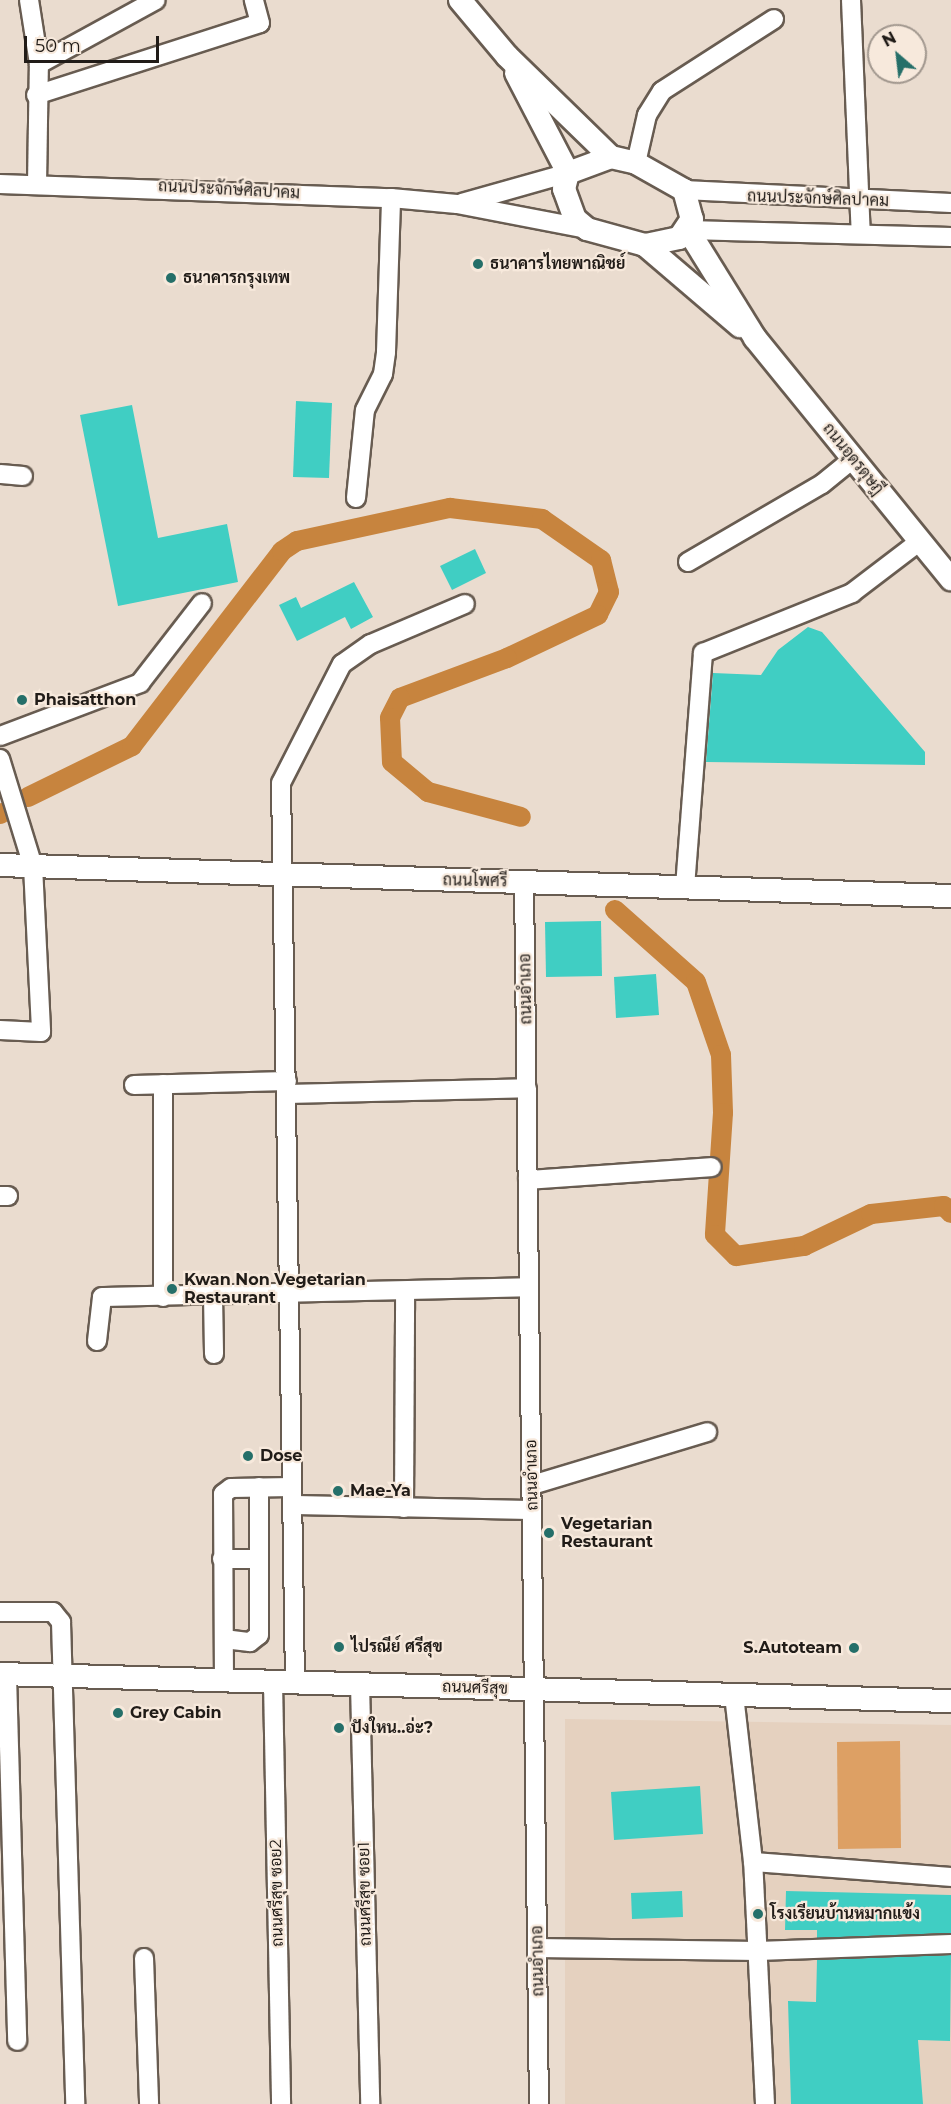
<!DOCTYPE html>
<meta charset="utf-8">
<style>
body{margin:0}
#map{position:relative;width:951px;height:2104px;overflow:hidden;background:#eadccf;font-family:Montserrat,Sarabun,sans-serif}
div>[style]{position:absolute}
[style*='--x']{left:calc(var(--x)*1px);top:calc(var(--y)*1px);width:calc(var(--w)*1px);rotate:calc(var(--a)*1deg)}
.built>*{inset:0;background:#e5d1bf}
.green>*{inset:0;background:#dda064}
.canal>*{height:20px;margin:-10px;padding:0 10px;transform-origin:10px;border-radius:10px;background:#c7843e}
.building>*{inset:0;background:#40cec3}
.roads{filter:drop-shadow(2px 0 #685c51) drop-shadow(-2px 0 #685c51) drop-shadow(0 2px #685c51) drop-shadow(0 -2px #685c51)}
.minor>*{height:18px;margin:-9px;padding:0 9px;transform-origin:9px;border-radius:9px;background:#fff}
.major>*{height:22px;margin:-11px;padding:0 11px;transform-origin:11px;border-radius:11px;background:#fff}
.dots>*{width:16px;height:16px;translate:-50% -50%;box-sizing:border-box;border:3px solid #f7e9dc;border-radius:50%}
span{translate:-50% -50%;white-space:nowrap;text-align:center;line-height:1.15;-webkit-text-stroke:4.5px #f7e9dc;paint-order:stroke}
.street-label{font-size:16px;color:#211c18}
.poi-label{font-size:16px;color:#211c18;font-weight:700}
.left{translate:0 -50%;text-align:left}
.right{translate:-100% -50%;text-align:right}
.north{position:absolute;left:867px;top:24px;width:60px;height:60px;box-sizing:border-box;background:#f7e9dc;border:2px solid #a1978e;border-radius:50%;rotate:332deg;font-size:16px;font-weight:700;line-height:24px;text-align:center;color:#211c18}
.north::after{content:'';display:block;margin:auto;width:21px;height:27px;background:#256f69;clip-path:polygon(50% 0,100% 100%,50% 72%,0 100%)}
.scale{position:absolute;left:24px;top:36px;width:135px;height:27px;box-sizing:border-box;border:3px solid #211c18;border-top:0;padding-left:8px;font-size:18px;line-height:21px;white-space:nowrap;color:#211c18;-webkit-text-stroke:4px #f7e9dc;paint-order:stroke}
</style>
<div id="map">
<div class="built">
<i style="clip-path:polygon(565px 1719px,951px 1725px,951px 2104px,565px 2104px)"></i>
</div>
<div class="green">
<i style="clip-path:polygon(900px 1741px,901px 1848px,838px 1849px,837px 1742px)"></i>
</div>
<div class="canal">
<i style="--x:28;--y:797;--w:116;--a:-26.1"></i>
<i style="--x:132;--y:746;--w:246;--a:-52.4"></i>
<i style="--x:282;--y:551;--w:18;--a:-34"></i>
<i style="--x:297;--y:541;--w:157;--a:-12.2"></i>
<i style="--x:450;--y:508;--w:93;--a:6.8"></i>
<i style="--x:542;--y:519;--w:72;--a:34.8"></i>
<i style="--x:601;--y:560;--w:33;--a:76"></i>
<i style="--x:609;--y:592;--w:25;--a:116"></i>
<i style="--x:598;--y:615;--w:101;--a:154.7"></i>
<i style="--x:507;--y:658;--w:114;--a:159.5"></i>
<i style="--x:400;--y:698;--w:22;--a:117"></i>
<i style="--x:390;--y:718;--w:44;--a:87.4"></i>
<i style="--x:392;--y:762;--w:47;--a:39.8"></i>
<i style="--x:428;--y:792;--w:96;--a:15"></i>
<i style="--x:0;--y:814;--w:2;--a:-27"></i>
<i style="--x:615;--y:910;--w:108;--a:41.6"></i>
<i style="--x:696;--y:982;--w:77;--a:71.1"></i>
<i style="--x:721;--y:1055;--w:58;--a:88"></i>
<i style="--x:723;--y:1113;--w:122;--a:93.8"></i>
<i style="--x:715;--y:1235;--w:30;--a:45"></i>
<i style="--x:736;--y:1256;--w:69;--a:-8.4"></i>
<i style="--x:804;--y:1246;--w:74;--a:-25.5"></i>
<i style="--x:871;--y:1214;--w:73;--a:-6.3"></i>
<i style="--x:944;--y:1206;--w:10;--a:45"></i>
</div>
<div class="building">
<i style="clip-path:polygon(296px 401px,332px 403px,329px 478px,293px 477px)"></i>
<i style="clip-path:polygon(132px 405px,158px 538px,227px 524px,238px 582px,118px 606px,80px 415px)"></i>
<i style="clip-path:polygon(475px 549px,486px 573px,452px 590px,440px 566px)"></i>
<i style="clip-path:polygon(354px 582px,373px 617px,351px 629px,345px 617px,297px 641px,279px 605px,296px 597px,301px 608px)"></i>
<i style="clip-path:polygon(808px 627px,822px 632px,925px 752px,925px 765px,706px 762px,713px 673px,761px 675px,778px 650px)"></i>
<i style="clip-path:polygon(601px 921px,602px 976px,546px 977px,545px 922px)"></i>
<i style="clip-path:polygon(656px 974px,659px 1015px,616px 1018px,614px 977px)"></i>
<i style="clip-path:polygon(700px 1786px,703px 1834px,614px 1840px,611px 1792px)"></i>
<i style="clip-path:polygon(682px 1891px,683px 1917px,632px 1919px,631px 1893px)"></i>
<i style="clip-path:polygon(786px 1891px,951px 1895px,951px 1933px,817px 1938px,817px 1930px,785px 1930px)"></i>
<i style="clip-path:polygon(951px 1955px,950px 2041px,918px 2040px,923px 2104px,791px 2104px,788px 2001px,816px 2002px,817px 1960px)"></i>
</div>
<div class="roads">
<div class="minor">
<i style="--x:29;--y:0;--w:65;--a:81.1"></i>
<i style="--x:851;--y:0;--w:234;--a:87.6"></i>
<i style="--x:36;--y:95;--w:235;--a:-17.8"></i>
<i style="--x:260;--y:23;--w:24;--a:-105"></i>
<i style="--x:636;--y:163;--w:49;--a:-77.1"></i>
<i style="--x:647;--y:115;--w:28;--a:-58"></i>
<i style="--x:662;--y:91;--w:133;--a:-32.7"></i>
<i style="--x:0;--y:184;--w:391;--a:2.1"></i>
<i style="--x:391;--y:198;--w:66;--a:5.2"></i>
<i style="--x:457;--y:204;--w:132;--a:10.9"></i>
<i style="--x:37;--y:185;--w:121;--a:-89.1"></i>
<i style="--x:39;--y:64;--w:133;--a:-28.7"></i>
<i style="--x:684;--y:190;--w:267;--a:2.8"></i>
<i style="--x:462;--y:203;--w:110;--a:-15.8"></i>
<i style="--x:688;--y:230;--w:263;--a:1.5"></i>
<i style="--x:0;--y:474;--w:23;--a:5"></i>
<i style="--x:356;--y:498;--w:88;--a:-84.2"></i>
<i style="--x:365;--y:410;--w:40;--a:-63.4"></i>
<i style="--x:383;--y:374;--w:22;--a:-82"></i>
<i style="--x:386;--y:352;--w:154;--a:-88.1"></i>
<i style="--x:688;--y:562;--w:155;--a:-30.2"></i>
<i style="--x:822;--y:484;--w:40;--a:-39"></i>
<i style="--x:0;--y:736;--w:150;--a:-20.7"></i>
<i style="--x:140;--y:683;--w:101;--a:-52.2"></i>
<i style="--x:0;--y:759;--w:112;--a:72.9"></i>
<i style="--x:33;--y:866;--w:166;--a:87.2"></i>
<i style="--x:41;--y:1032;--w:41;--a:-177.2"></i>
<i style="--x:524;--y:882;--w:1222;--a:89.3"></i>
<i style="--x:685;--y:887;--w:235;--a:-85.6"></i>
<i style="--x:703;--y:653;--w:161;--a:-21.9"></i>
<i style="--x:852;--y:593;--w:86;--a:-37.4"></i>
<i style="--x:163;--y:1084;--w:213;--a:90"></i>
<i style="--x:134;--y:1085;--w:153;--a:-1.5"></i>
<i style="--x:287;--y:1094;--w:240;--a:-1.4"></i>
<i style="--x:528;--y:1180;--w:184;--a:-4"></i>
<i style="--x:0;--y:1196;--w:8;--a:0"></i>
<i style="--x:213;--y:1295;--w:59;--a:89"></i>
<i style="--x:97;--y:1341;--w:44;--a:-83.5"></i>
<i style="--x:102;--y:1297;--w:427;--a:-1.3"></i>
<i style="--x:532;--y:1485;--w:183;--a:-16.8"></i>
<i style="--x:293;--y:1505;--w:239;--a:1.2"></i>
<i style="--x:404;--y:1508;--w:217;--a:-89.7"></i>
<i style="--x:222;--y:1559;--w:37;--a:0"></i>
<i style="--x:0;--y:1612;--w:53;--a:0"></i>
<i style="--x:53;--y:1612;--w:13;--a:51"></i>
<i style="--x:61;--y:1622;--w:482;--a:88.3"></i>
<i style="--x:224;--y:1639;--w:26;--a:7"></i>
<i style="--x:250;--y:1642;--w:11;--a:-38"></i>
<i style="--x:259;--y:1635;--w:148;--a:-90"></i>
<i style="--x:7;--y:1675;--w:366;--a:88.4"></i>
<i style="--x:224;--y:1681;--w:187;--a:-90.3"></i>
<i style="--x:223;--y:1494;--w:10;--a:-37"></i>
<i style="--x:231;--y:1488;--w:61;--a:-0.9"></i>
<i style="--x:273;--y:1682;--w:422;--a:88.9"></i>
<i style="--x:295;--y:1683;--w:900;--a:-90.89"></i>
<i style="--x:281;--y:783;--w:134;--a:-62.9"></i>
<i style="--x:342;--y:664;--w:35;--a:-35"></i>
<i style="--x:371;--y:644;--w:102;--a:-23.1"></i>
<i style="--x:360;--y:1684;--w:420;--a:88.6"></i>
<i style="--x:734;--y:1695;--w:168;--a:83.5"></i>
<i style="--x:537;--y:1948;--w:221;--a:0.8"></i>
<i style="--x:758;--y:1951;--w:193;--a:-2.1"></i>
<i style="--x:144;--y:1958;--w:146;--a:88"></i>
<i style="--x:765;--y:2104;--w:242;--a:-92.8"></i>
<i style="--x:753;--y:1862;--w:199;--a:4.3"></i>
</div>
<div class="major">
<i style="--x:460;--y:0;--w:73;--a:50"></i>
<i style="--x:507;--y:56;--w:145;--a:44.2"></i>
<i style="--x:516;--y:73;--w:113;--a:62.5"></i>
<i style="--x:611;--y:157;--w:26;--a:13"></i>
<i style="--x:636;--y:163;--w:55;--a:29.4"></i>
<i style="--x:684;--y:190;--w:30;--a:75"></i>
<i style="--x:692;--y:219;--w:23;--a:124"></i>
<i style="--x:679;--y:238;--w:35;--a:168"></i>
<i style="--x:645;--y:245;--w:60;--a:-164.6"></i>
<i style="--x:587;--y:229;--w:16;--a:-140"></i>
<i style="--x:575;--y:219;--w:32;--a:-110"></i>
<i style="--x:564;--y:189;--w:16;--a:-76"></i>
<i style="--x:568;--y:173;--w:46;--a:-20.4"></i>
<i style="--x:688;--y:230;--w:127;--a:58.2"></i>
<i style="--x:755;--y:338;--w:311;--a:50.9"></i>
<i style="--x:645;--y:245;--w:125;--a:40.5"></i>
<i style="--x:0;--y:865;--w:952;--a:1.87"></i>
<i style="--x:0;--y:1674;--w:951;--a:1.63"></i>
</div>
</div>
<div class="dots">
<i style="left:478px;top:264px;background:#256f69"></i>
<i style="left:171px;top:278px;background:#256f69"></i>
<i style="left:22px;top:700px;background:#256f69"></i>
<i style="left:172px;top:1289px;background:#256f69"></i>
<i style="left:248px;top:1456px;background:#256f69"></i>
<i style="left:338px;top:1491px;background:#256f69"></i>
<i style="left:549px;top:1533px;background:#256f69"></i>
<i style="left:339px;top:1647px;background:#256f69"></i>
<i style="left:854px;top:1648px;background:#256f69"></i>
<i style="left:118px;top:1713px;background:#256f69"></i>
<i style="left:339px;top:1728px;background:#256f69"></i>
<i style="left:758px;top:1914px;background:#256f69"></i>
</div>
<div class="street-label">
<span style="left:229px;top:190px;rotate:3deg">ถนนประจักษ์ศิลปาคม</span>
<span style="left:818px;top:199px;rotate:2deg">ถนนประจักษ์ศิลปาคม</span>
<span style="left:853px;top:459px;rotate:51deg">ถนนอุดรดุษฎี</span>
<span style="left:475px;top:881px;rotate:1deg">ถนนโพศรี</span>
<span style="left:526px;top:989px;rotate:-91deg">ถนนอำเภอ</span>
<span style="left:532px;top:1475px;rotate:-91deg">ถนนอำเภอ</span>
<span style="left:475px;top:1688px;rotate:2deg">ถนนศรีสุข</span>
<span style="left:277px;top:1893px;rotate:-91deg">ถนนศรีสุข ซอย2</span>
<span style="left:365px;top:1894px;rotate:-91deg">ถนนศรีสุข ซอย1</span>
<span style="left:538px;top:1961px;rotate:-91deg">ถนนอำเภอ</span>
</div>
<div class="poi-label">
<span class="left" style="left:490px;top:264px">ธนาคารไทยพาณิชย์</span>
<span class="left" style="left:183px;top:278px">ธนาคารกรุงเทพ</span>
<span class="left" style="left:34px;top:700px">Phaisatthon</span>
<span class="left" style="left:184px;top:1289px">Kwan Non Vegetarian<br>Restaurant</span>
<span class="left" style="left:260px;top:1456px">Dose</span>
<span class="left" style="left:350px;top:1491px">Mae-Ya</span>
<span class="left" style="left:561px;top:1533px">Vegetarian<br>Restaurant</span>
<span class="left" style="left:351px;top:1647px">ไปรณีย์ ศรีสุข</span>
<span class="right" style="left:842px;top:1648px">S.Autoteam</span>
<span class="left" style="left:130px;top:1713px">Grey Cabin</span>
<span class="left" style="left:351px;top:1728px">ปังใหน..อ่ะ?</span>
<span class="left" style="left:770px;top:1914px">โรงเรียนบ้านหมากแข้ง</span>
</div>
<div class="north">N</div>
<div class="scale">50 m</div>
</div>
